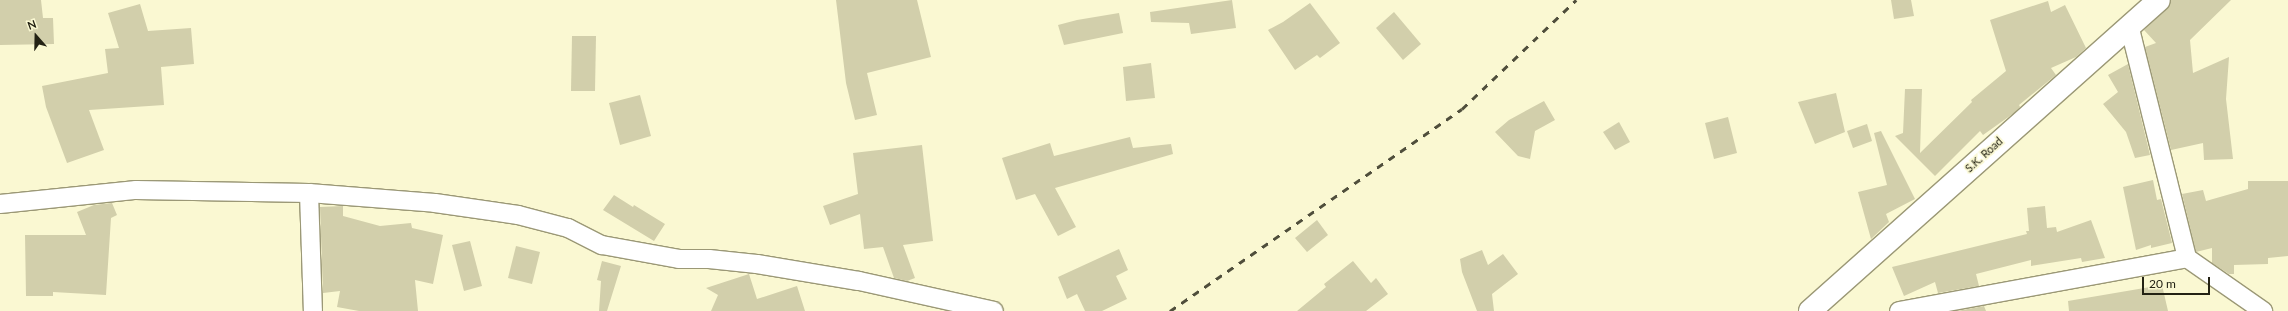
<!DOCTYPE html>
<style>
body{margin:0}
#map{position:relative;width:2288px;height:311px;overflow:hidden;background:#faf8d2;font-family:Lato,sans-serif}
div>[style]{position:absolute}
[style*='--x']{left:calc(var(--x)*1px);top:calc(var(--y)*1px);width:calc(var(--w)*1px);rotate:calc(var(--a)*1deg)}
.building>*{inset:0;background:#d2cfab}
.roads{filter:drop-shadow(1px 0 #9b9876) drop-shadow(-1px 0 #9b9876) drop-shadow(0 1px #9b9876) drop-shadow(0 -1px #9b9876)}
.street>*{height:18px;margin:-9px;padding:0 9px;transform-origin:9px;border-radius:9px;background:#fff}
.secondary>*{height:22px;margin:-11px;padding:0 11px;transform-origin:11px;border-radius:11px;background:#fff}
.rail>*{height:3px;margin-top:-1.5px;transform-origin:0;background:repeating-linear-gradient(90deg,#4f4e3b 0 7px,transparent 0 14px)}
span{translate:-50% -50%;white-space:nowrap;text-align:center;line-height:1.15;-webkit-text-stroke:3.5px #faf8d2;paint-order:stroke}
.street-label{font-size:11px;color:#232214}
.north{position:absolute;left:16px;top:16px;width:40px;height:40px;-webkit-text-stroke:3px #faf8d2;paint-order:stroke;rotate:340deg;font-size:11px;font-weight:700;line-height:16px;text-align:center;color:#232214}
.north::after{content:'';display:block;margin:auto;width:14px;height:18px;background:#232214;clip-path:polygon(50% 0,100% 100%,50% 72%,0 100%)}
.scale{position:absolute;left:2142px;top:277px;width:68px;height:18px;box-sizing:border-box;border:2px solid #232214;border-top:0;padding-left:5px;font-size:12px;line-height:14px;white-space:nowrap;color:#232214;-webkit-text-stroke:3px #faf8d2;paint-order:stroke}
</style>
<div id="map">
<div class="building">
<i style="clip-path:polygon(0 0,41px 0,43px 18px,53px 18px,54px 44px,0 45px)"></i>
<i style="clip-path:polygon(836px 0,917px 0,931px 57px,867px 73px,877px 115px,855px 120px,846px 83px)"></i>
<i style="clip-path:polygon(1232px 0,1236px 28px,1191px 34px,1189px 23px,1151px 22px,1150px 12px)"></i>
<i style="clip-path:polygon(1891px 0,1911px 0,1914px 16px,1894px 19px)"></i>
<i style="clip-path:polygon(2171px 0,2231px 0,2190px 40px,2193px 73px,2229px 57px,2226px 99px,2233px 159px,2204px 160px,2203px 143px,2171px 150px,2145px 47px,2156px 43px,2144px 30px,2167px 9px)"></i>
<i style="clip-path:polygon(2048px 1px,2051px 12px,2065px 5px,2086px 48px,2076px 57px,2051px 68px,2056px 75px,2019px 105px,2020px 107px,2014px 113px,1983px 135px,1980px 131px,1935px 176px,1895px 136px,1903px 133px,1905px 89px,1922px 89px,1920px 153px,1972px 102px,1971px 100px,2006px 71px,1990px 20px)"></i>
<i style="clip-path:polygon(1310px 3px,1340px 43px,1320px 58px,1317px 55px,1295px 70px,1268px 30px,1283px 22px)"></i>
<i style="clip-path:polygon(140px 4px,148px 31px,191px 28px,194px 64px,161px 67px,164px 105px,89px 110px,104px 150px,67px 163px,46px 107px,42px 86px,108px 73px,105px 49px,119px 48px,108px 13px)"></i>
<i style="clip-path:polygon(1394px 12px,1421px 44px,1403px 60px,1376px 28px)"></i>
<i style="clip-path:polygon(1119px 13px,1123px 33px,1064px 45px,1058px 25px,1077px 20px)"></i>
<i style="clip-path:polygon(572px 36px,596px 36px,595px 91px,571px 91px)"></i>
<i style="clip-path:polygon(1151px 63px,1155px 98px,1126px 101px,1123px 67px)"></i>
<i style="clip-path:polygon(2128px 64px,2150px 155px,2135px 158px,2126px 132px,2103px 104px,2118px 92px,2108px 75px)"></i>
<i style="clip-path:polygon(1836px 93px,1845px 132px,1815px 144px,1798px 102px)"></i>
<i style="clip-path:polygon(640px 95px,651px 136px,620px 145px,609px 103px)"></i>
<i style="clip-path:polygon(1544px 101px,1555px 120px,1535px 131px,1530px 159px,1518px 156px,1495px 132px,1509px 120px)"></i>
<i style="clip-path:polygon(1728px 117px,1737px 153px,1714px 159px,1705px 123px)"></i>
<i style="clip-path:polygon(1619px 122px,1630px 142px,1615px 150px,1603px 132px)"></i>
<i style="clip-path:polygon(1867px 124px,1872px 141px,1853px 148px,1847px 131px)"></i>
<i style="clip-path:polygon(1881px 131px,1915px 199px,1886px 214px,1889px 222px,1871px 239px,1858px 192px,1887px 185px,1874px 133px)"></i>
<i style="clip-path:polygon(1130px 137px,1133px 148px,1171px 144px,1173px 154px,1055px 188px,1076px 227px,1058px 236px,1035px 194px,1016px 200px,1002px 158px,1050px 143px,1054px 156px)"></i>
<i style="clip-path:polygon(922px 145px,933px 241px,903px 245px,915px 278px,907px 281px,894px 278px,883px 247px,864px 249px,860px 214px,830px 225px,823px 206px,858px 194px,853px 153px)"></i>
<i style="clip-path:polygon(2153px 180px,2157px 200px,2161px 199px,2172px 243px,2151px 248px,2151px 245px,2136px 250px,2123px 187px)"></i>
<i style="clip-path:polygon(2248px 181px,2288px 181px,2288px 256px,2268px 258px,2268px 264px,2234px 265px,2234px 274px,2229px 274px,2212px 263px,2212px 248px,2196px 252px,2182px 194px,2203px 190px,2206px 201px,2248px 189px)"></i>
<i style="clip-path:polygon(614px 195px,633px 207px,634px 205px,665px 224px,654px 241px,603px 210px)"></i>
<i style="clip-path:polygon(112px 203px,117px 215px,111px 218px,106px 295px,53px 292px,53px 296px,26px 296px,25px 235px,86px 235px,77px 212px,94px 205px)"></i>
<i style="clip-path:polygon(343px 206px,343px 216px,380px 226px,411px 223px,412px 228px,443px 235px,433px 284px,415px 280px,418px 311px,359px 311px,337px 307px,340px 291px,323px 293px,320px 207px)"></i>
<i style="clip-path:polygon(2045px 206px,2047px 228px,2056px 227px,2057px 232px,2091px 220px,2105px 258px,2082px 262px,2081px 258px,2031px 266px,2031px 260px,1976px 274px,1979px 286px,1938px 293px,1935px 282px,1904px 296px,1892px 267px,2027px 234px,2026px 231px,2029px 231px,2027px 208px)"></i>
<i style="clip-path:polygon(1317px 220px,1328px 235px,1307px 252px,1295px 238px)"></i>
<i style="clip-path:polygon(470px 241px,482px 286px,464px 291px,452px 245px)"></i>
<i style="clip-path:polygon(516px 246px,540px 252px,532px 284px,508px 278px)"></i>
<i style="clip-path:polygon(1119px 249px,1128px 270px,1116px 276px,1127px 299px,1102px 311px,1085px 311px,1077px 294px,1067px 299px,1058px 277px)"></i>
<i style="clip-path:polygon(1482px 250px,1488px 265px,1503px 254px,1518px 274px,1492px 294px,1494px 311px,1477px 311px,1462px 272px,1460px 259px)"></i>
<i style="clip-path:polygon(602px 261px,621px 266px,607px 311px,599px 311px,601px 281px,597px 280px)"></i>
<i style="clip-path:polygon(1353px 261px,1371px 283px,1376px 278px,1388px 294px,1366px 311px,1297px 311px,1326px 287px,1324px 284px)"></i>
<i style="clip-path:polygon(749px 274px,757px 299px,797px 286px,805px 311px,711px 311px,718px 295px,706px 288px)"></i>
<i style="clip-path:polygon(2162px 285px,2168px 311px,2069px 311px,2068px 301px)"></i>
<i style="clip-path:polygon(1984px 306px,1986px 311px,1957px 311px)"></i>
</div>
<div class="roads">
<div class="street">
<i style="--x:2129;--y:25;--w:240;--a:76"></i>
<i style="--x:2187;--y:258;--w:93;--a:34.9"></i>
<i style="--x:309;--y:193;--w:118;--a:88.1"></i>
<i style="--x:0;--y:204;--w:137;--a:-5.9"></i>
<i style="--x:136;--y:190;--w:173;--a:1"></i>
<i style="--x:309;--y:193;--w:126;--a:4.5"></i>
<i style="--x:435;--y:203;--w:84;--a:8.2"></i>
<i style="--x:518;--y:215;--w:52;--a:14.6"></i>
<i style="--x:568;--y:228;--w:38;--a:27"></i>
<i style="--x:602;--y:245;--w:78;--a:10.3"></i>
<i style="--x:679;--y:259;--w:30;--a:0"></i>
<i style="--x:709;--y:259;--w:48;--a:5.9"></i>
<i style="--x:757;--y:264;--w:103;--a:9.5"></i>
<i style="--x:859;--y:281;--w:138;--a:12.5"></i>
<i style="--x:1899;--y:311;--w:293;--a:-10.4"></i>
</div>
<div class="secondary">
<i style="--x:1810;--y:311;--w:467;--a:-41.7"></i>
</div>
</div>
<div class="rail">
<i style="--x:1170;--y:311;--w:355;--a:-34.7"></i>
<i style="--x:1462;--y:109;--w:158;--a:-43.7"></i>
</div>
<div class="street-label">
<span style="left:1984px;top:155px;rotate:-42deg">S.K. Road</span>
</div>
<div class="north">N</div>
<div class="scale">20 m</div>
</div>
